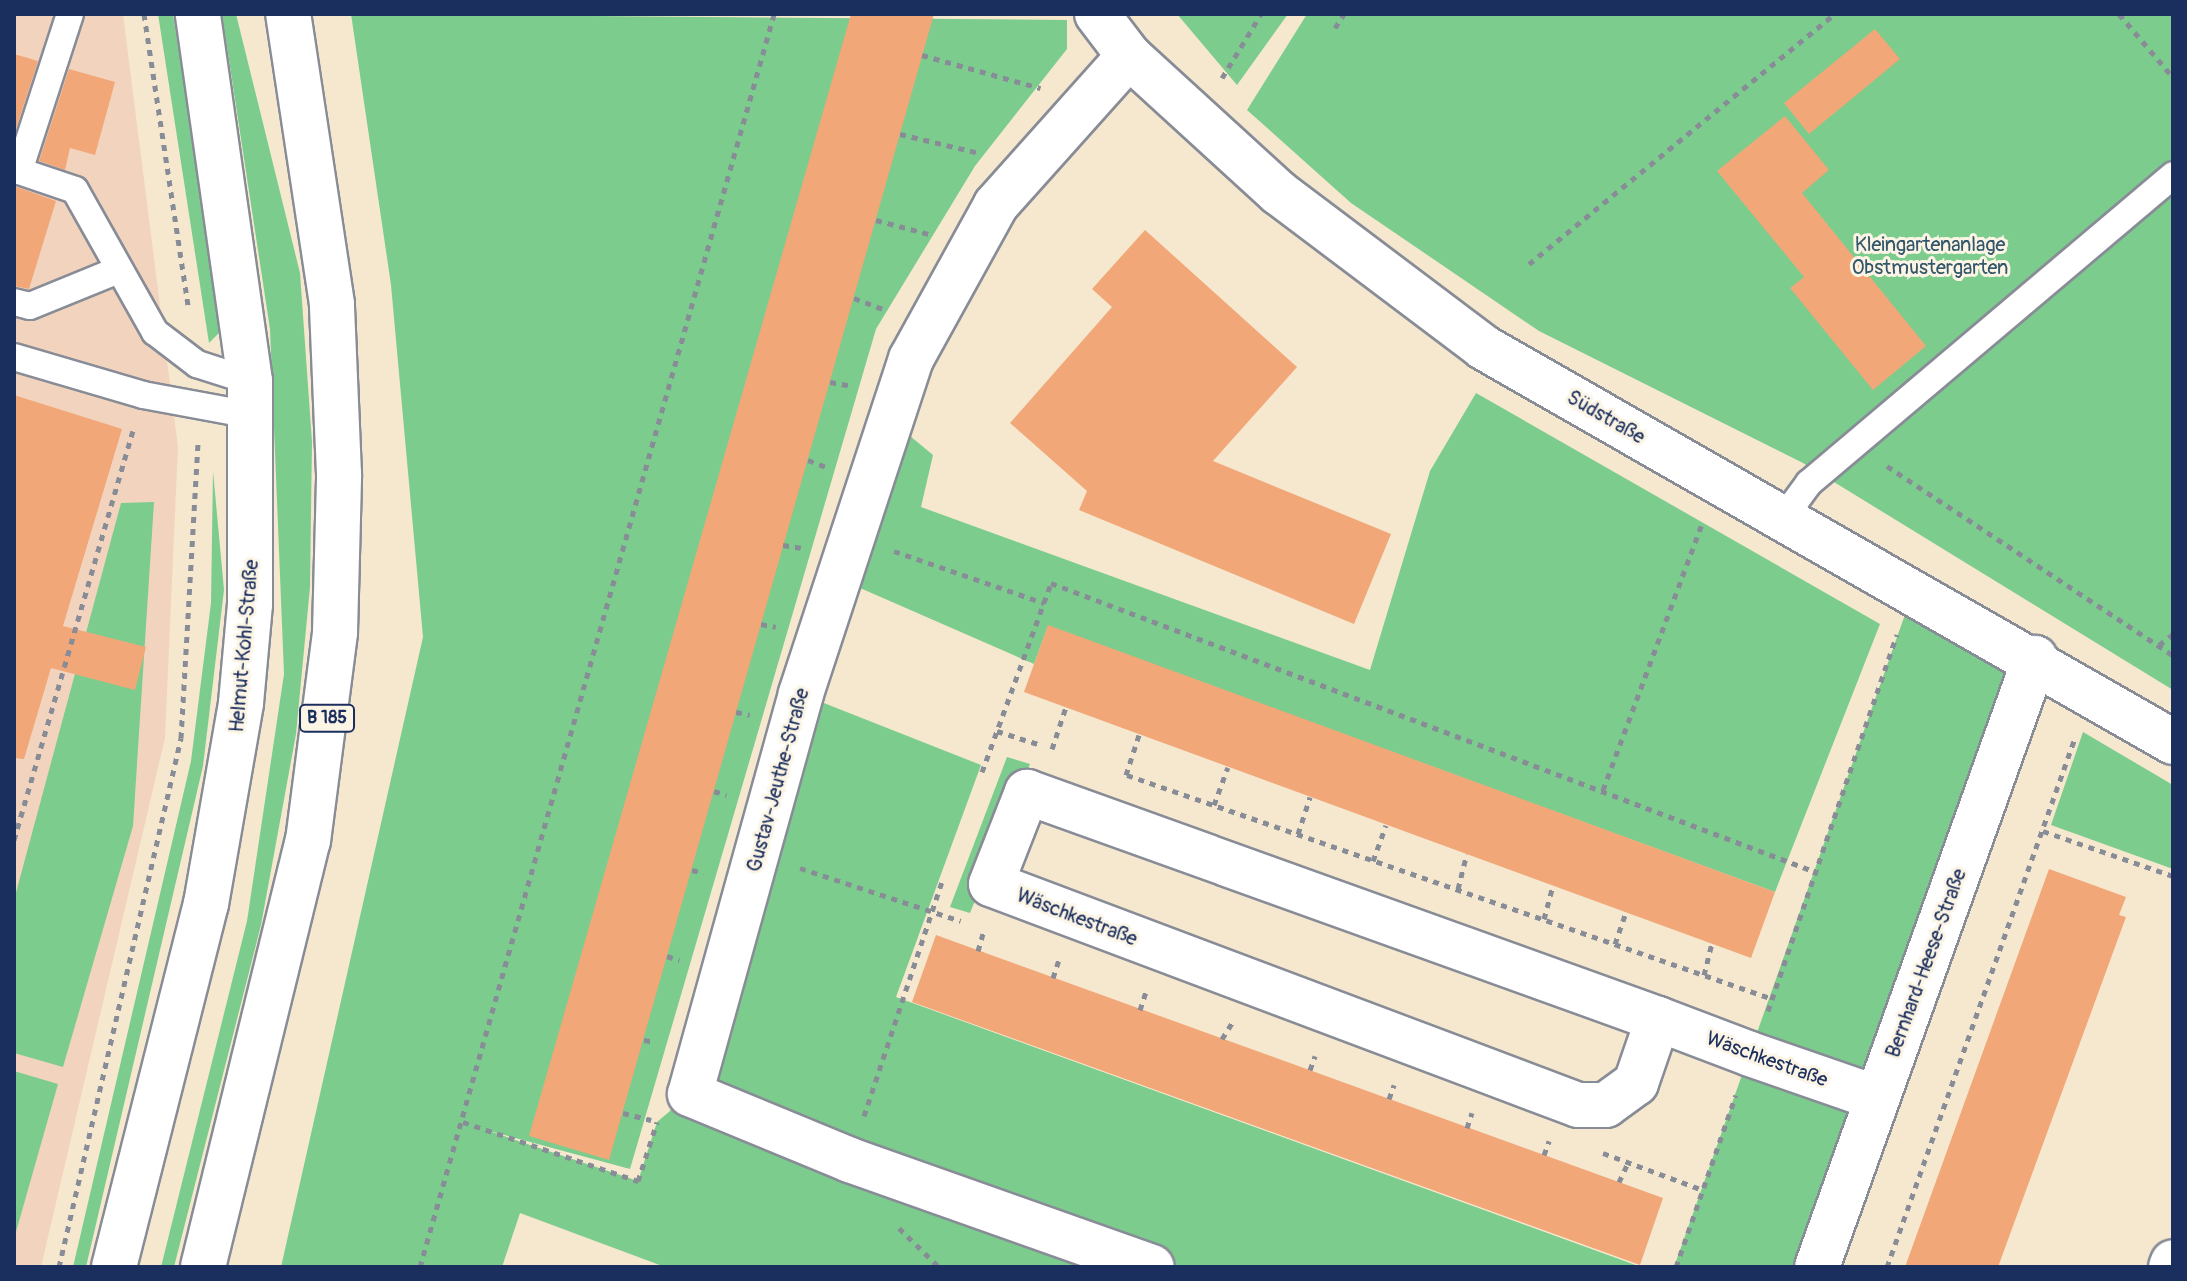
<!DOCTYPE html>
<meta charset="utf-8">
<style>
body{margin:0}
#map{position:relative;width:2187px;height:1281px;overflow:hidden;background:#f6e8cf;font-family:Pangolin,sans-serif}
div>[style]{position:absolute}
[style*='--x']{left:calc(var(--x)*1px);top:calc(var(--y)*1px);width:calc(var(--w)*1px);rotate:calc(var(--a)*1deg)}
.built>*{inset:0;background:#f2d4be}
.green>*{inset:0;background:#7ccc8d}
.building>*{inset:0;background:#f1a778}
.path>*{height:5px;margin-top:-2.5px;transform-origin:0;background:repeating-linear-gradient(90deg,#888c96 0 6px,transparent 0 12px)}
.roads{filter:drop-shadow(2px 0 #888c96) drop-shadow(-2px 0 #888c96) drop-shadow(0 2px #888c96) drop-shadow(0 -2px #888c96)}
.service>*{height:26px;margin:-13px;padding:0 13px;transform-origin:13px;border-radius:13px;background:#fff}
.minor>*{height:44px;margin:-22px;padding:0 22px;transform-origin:22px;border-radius:22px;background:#fff}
.primary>*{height:44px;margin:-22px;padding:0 22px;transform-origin:22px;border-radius:22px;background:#fff}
span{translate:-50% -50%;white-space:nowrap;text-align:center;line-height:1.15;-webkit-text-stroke:6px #fcf5e5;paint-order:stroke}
.shield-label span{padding:2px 6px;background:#fcf5e5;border:2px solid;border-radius:6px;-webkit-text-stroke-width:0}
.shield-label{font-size:18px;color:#1b2f5e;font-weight:700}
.park-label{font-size:20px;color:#33566a}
.street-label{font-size:20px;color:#1b2f5e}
.frame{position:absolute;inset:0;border:16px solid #1b2f5e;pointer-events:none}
</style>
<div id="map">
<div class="built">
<i style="clip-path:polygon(14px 14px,123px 14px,178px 447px,165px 738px,41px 1267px,14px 1267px)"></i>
</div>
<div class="green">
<i style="clip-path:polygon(158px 14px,173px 14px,199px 180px,220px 332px,209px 343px)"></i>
<i style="clip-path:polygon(222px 14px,236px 14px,300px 273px,312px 442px,310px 587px,296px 734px,261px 925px,174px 1267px,161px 1267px,247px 921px,284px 674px,270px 329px)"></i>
<i style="clip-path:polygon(351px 14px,1067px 20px,1067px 49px,975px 166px,876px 329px,630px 1169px,486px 1130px,638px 1181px,657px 1122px,690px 1094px,801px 694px,981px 765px,896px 997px,1641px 1267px,665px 1267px,520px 1213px,502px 1267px,281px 1267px,423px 637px,391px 285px)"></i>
<i style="clip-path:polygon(1177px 14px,1288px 14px,1237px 85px)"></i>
<i style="clip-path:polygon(1307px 14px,2173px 14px,2173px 690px,1803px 463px,1539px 331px,1351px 203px,1247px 110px)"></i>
<i style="clip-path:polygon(1476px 393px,1880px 624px,1775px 892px,1048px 626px,1034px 664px,860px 588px,904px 431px,933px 455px,921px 507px,1370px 670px,1430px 471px)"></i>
<i style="clip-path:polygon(213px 471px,224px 590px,203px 766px,86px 1267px,73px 1267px,191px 761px,211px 603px)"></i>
<i style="clip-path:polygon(154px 502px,133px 826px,63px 1067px,14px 1053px,14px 900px,121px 503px)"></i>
<i style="clip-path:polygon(1913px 592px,2035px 658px,1817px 1267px,1674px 1267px)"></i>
<i style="clip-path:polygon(2083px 732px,2173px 785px,2173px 869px,2051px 825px)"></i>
<i style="clip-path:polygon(1007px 757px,1030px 764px,970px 913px,950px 907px)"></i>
<i style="clip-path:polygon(14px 1071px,58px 1084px,14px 1239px)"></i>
</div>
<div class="building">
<i style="clip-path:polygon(851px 14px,934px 14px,609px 1160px,529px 1136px)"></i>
<i style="clip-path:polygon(1875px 29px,1900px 59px,1809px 134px,1784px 103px)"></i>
<i style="clip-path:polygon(14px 54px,38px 61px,14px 135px)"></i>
<i style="clip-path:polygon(69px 69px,115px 82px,95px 155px,70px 148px,65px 170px,39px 161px)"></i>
<i style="clip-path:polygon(1785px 116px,1829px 170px,1802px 193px,1926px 346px,1873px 390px,1790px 288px,1804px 277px,1717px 171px)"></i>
<i style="clip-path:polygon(14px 186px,56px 201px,29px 289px,14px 286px)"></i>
<i style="clip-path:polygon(1145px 230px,1297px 367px,1213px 461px,1391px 534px,1354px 624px,1079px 510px,1087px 491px,1010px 423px,1112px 307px,1092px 289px)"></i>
<i style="clip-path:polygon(14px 395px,122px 429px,63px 626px,146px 647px,135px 690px,51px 668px,24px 759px,14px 758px)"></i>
<i style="clip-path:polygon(1048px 625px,1775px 892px,1751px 958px,1024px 692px)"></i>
<i style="clip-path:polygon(2049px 869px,2126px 897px,2119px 915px,2126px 917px,1998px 1267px,1905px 1267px)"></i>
<i style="clip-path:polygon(936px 935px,1663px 1198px,1640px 1265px,912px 1002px)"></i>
</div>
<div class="path">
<i style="--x:144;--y:14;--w:299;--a:81.4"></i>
<i style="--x:2119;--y:14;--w:83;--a:49.4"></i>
<i style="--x:1335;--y:28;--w:17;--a:-57"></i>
<i style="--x:922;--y:55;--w:123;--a:15.6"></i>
<i style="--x:1222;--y:78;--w:75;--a:-58.6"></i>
<i style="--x:900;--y:134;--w:81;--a:13.5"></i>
<i style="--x:876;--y:220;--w:55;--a:14.8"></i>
<i style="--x:1529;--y:264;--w:394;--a:-39.3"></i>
<i style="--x:854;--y:298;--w:34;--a:21"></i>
<i style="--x:830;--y:382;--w:23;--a:10"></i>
<i style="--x:808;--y:460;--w:22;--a:21"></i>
<i style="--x:1887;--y:466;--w:343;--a:33.5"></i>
<i style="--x:783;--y:545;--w:18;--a:9"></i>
<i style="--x:894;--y:551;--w:159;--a:19.1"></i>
<i style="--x:761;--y:624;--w:15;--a:11"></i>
<i style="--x:2159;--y:645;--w:18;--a:-38"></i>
<i style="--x:736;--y:712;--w:14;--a:12"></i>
<i style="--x:997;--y:731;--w:43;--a:17.6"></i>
<i style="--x:1052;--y:749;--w:44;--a:-71.6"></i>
<i style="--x:982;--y:772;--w:201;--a:-69.9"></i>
<i style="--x:1051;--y:583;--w:818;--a:20.7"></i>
<i style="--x:1126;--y:775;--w:42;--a:-72"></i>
<i style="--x:1127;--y:775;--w:684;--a:19.12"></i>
<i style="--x:1603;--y:790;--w:282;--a:-69.6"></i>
<i style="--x:714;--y:791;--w:13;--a:18"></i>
<i style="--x:1214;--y:805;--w:40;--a:-69.8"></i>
<i style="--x:2043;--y:831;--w:138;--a:19.1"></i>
<i style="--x:1298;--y:834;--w:39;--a:-72"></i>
<i style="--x:14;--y:840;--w:426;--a:-73.8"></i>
<i style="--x:1373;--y:861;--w:38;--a:-70"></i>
<i style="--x:800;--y:868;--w:169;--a:18.2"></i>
<i style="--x:692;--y:870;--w:12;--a:14"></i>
<i style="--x:1458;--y:889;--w:36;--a:-76"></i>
<i style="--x:1544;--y:919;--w:34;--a:-75"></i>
<i style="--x:1615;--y:944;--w:34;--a:-71"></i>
<i style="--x:978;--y:951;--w:22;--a:-74"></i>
<i style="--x:667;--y:956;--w:13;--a:18"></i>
<i style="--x:1704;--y:975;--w:32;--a:-76"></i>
<i style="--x:1053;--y:978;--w:22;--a:-72"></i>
<i style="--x:1140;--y:1010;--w:20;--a:-72"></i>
<i style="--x:1768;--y:1011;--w:398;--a:-71.1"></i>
<i style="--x:1222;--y:1039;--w:19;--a:-58"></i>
<i style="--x:644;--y:1040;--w:12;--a:9"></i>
<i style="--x:1310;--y:1070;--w:15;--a:-70"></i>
<i style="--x:1389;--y:1099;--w:15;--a:-70"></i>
<i style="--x:623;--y:1113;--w:29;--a:14"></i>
<i style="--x:864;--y:1116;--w:250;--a:-71.6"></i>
<i style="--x:463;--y:1122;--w:185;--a:18.6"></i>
<i style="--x:638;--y:1181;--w:62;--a:-72.1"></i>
<i style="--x:1467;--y:1128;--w:16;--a:-72"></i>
<i style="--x:1603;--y:1153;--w:107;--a:20.3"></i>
<i style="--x:1544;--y:1155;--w:15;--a:-70"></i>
<i style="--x:1619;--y:1182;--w:21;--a:-65"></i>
<i style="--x:899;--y:1228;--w:56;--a:44.3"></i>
<i style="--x:59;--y:1267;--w:543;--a:-77.01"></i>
<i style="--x:181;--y:738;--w:295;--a:-86.7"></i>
<i style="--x:420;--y:1267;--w:1302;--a:-74.22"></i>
<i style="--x:1676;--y:1267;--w:182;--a:-70.8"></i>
<i style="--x:1887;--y:1267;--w:561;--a:-70.44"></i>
</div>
<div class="roads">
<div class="service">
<i style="--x:70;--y:14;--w:165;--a:108"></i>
<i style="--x:19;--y:171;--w:59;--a:18.7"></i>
<i style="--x:75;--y:190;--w:163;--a:60.6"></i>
<i style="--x:155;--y:332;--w:53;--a:37.3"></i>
<i style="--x:197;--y:364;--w:56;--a:17.8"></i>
<i style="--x:14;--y:302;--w:16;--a:14"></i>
<i style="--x:30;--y:306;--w:95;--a:-22.2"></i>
<i style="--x:14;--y:357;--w:134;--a:16.4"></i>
<i style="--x:143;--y:395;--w:110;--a:10.5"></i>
<i style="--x:1784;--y:517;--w:42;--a:-53.7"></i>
<i style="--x:1809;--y:483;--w:477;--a:-40.2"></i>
</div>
<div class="minor">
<i style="--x:1097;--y:14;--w:53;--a:52.7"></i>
<i style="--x:1129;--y:56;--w:203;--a:42.4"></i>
<i style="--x:1279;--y:193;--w:256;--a:37"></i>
<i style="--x:1483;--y:347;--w:795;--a:29.79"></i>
<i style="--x:1129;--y:56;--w:200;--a:131.8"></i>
<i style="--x:996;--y:205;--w:176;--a:118.9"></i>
<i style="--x:911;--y:359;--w:353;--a:108.2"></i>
<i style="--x:801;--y:694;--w:415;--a:105.5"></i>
<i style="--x:690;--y:1094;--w:173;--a:22.4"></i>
<i style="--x:850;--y:1160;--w:320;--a:19.5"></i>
<i style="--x:1658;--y:1019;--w:68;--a:109"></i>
<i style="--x:1636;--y:1083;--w:37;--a:144"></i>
<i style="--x:1606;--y:1105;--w:28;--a:180"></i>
<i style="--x:1578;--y:1105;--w:627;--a:-159.37"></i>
<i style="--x:991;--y:884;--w:99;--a:-68.6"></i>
<i style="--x:1027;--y:792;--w:671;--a:19.79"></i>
<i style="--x:1658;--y:1019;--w:98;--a:20.8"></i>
<i style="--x:1750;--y:1054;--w:134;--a:19.1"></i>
<i style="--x:1817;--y:1267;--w:647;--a:-70.3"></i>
<i style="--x:2171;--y:1267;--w:5;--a:-68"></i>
</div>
<div class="primary">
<i style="--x:114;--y:1267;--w:374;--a:-75.8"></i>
<i style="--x:206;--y:904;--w:204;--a:-80.1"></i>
<i style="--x:241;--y:703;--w:99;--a:-84.8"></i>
<i style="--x:250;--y:604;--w:223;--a:-90"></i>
<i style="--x:250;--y:381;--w:371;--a:-98.1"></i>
<i style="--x:203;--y:1267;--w:439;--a:-76.2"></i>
<i style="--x:308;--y:841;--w:211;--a:-82.6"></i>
<i style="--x:335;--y:632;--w:158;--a:-88.5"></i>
<i style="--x:339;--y:474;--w:170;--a:-92.4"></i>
<i style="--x:332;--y:304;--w:293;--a:-98.6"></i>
</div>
</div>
<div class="shield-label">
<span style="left:327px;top:718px">B 185</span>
</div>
<div class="park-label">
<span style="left:1930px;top:256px">Kleingartenanlage<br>Obstmustergarten</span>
</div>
<div class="street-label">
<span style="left:1606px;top:417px;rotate:30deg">Südstraße</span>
<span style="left:244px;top:646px;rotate:-85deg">Helmut-Kohl-Straße</span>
<span style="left:778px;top:780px;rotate:-75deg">Gustav-Jeuthe-Straße</span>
<span style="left:1077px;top:917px;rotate:21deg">Wäschkestraße</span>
<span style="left:1926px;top:963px;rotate:-70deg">Bernhard-Heese-Straße</span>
<span style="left:1767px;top:1059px;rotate:20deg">Wäschkestraße</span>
</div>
<div class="frame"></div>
</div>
